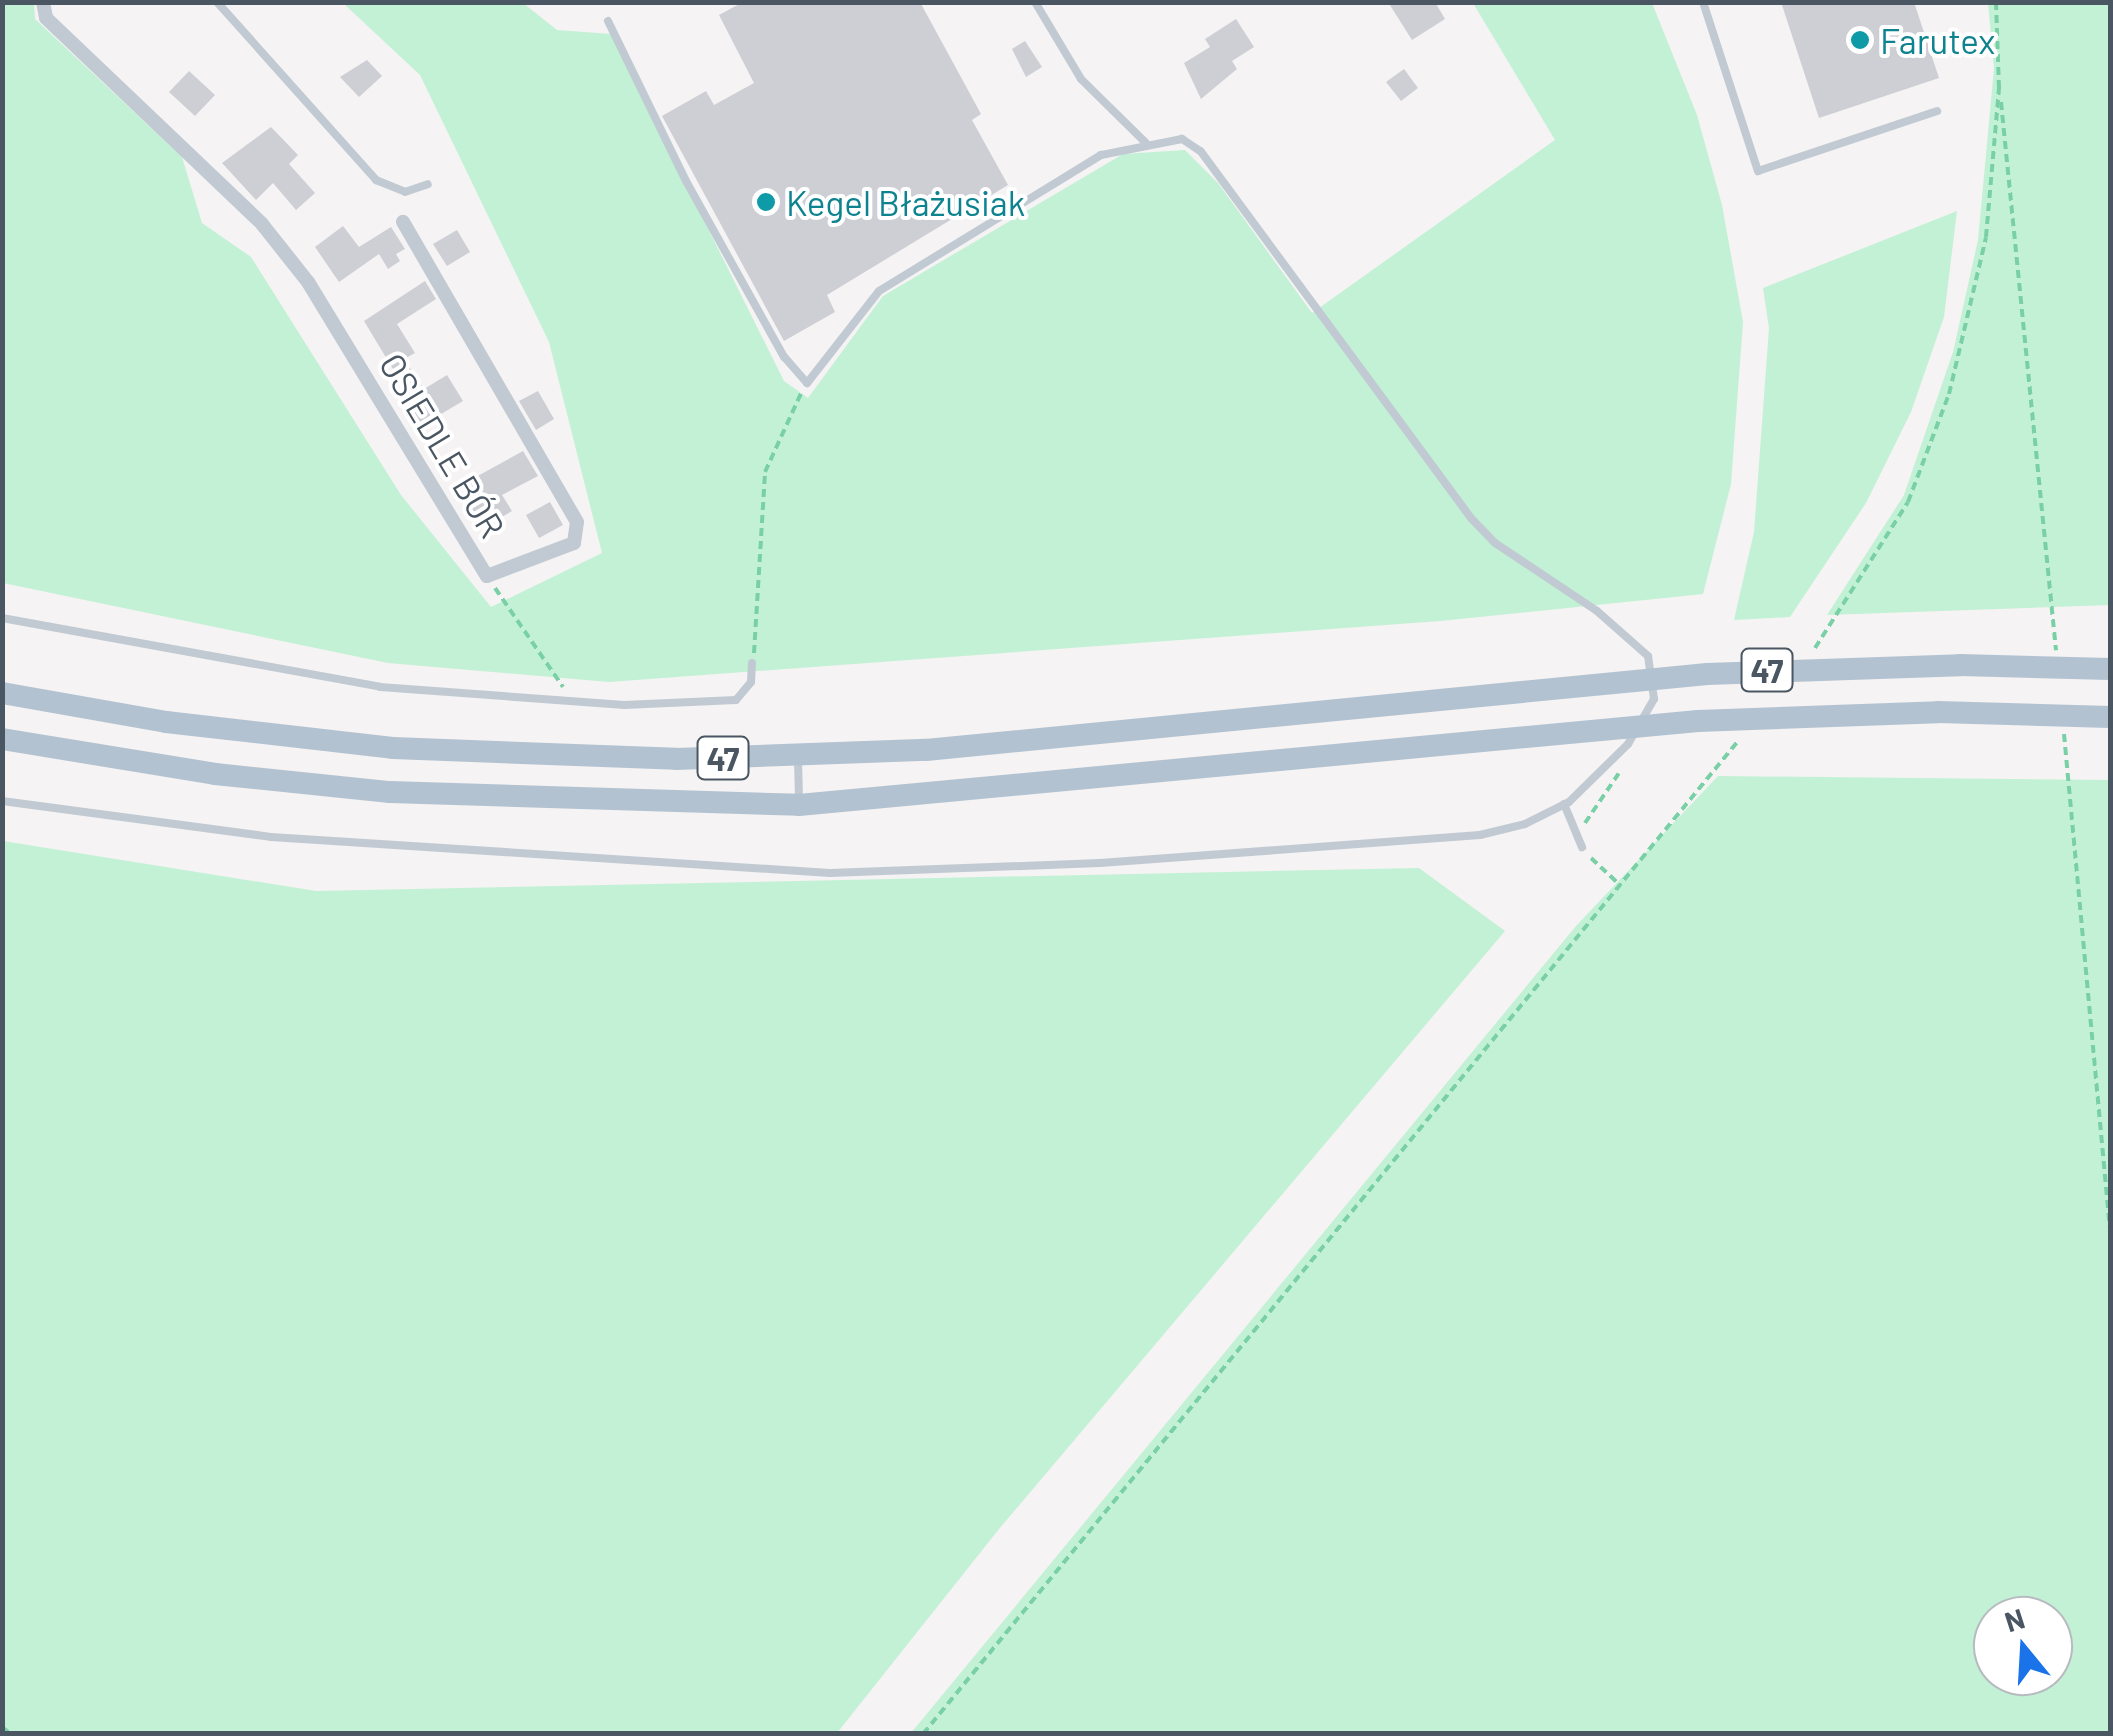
<!DOCTYPE html>
<meta charset="utf-8">
<style>
body{margin:0}
#map{position:relative;width:2113px;height:1736px;overflow:hidden;background:#f5f3f3;font-family:Barlow,sans-serif}
div>[style]{position:absolute}
[style*='--x']{left:calc(var(--x)*1px);top:calc(var(--y)*1px);width:calc(var(--w)*1px);rotate:calc(var(--a)*1deg)}
.green>*{inset:0;background:#c3f1d5}
.building>*{inset:0;background:#cdcfd5}
.path>*{height:4px;margin-top:-2px;transform-origin:0;background:repeating-linear-gradient(90deg,#7ad0a6 0 8px,transparent 0 13px)}
.service>*{height:8px;margin:-4px;padding:0 4px;transform-origin:4px;border-radius:4px;background:#c1cad2}
.minor>*{height:14px;margin:-7px;padding:0 7px;transform-origin:7px;border-radius:7px;background:#c1cad2}
.primary>*{height:22px;margin:-11px;padding:0 11px;transform-origin:11px;border-radius:11px;background:#b3c2d1}
.dots>*{width:28px;height:28px;translate:-50% -50%;box-sizing:border-box;border:5px solid #fff;border-radius:50%}
span{translate:-50% -50%;white-space:nowrap;text-align:center;line-height:1.15;-webkit-text-stroke:8px #fff;paint-order:stroke}
.shield-label span{padding:2px 8px;background:#fff;border:2px solid;border-radius:8px;-webkit-text-stroke-width:0}
.shield-label{font-size:32px;color:#4a5661;font-weight:700}
.culture-label{font-size:35px;color:#0d838f}
.left{translate:0 -50%;text-align:left}
.street-label{font-size:35px;color:#4a5661}
.frame{position:absolute;inset:0;border:5px solid #4a5661;pointer-events:none}
.north{position:absolute;left:1973px;top:1596px;width:100px;height:100px;box-sizing:border-box;background:#fff;border:2px solid #b7bbc0;border-radius:50%;rotate:342deg;font-size:28px;font-weight:700;line-height:40px;text-align:center;color:#4a5661}
.north::after{content:'';display:block;margin:auto;width:35px;height:45px;background:#1a73e8;clip-path:polygon(50% 0,100% 100%,50% 72%,0 100%)}
</style>
<div id="map">
<div class="green">
<i style="clip-path:polygon(3px 3px,34px 3px,35px 19px,182px 157px,202px 223px,251px 257px,401px 495px,491px 607px,602px 553px,549px 342px,420px 75px,343px 3px,523px 3px,557px 30px,611px 34px,784px 381px,808px 398px,883px 296px,1123px 154px,1185px 150px,1218px 183px,1312px 313px,1555px 140px,1473px 3px,1652px 3px,1697px 115px,1722px 205px,1743px 322px,1731px 484px,1703px 594px,1440px 621px,609px 682px,388px 663px,3px 583px)"></i>
<i style="clip-path:polygon(1988px 3px,2110px 3px,2110px 605px,1827px 615px,1904px 495px,1953px 352px,1978px 240px,1994px 68px)"></i>
<i style="clip-path:polygon(1957px 211px,1944px 317px,1911px 412px,1866px 503px,1790px 617px,1734px 620px,1754px 532px,1769px 328px,1763px 288px)"></i>
<i style="clip-path:polygon(evenodd,1718px 776px,2110px 780px,2110px 1733px,911px 1733px,1576px 926px,1718px 776px,2053px 1616px,2053px 1676px,1993px 1676px,1993px 1616px,2053px 1616px)"></i>
<i style="clip-path:polygon(3px 841px,316px 891px,1419px 868px,1505px 931px,999px 1529px,837px 1733px,3px 1733px)"></i>
</div>
<div class="building">
<i style="clip-path:polygon(743px 2px,920px 2px,981px 114px,972px 120px,1008px 185px,827px 295px,835px 312px,784px 341px,662px 116px,706px 91px,714px 105px,754px 83px,719px 15px)"></i>
<i style="clip-path:polygon(1388px 2px,1435px 2px,1445px 19px,1412px 40px)"></i>
<i style="clip-path:polygon(1781px 2px,1914px 2px,1939px 78px,1819px 118px)"></i>
<i style="clip-path:polygon(1236px 19px,1254px 47px,1232px 61px,1237px 69px,1201px 99px,1184px 63px,1210px 47px,1205px 39px)"></i>
<i style="clip-path:polygon(1025px 41px,1042px 67px,1026px 77px,1012px 49px)"></i>
<i style="clip-path:polygon(367px 60px,382px 76px,359px 97px,340px 77px)"></i>
<i style="clip-path:polygon(1404px 69px,1418px 88px,1401px 101px,1386px 82px)"></i>
<i style="clip-path:polygon(189px 71px,215px 95px,195px 116px,169px 92px)"></i>
<i style="clip-path:polygon(271px 127px,298px 155px,289px 164px,315px 193px,296px 210px,273px 183px,256px 200px,222px 163px)"></i>
<i style="clip-path:polygon(343px 226px,359px 247px,391px 227px,405px 249px,396px 254px,400px 261px,388px 269px,379px 254px,339px 282px,315px 247px)"></i>
<i style="clip-path:polygon(457px 230px,470px 252px,447px 266px,433px 244px)"></i>
<i style="clip-path:polygon(425px 281px,436px 299px,397px 324px,415px 353px,404px 359px,424px 389px,447px 375px,463px 401px,419px 427px,399px 393px,405px 389px,364px 321px)"></i>
<i style="clip-path:polygon(538px 391px,554px 419px,536px 430px,519px 401px)"></i>
<i style="clip-path:polygon(523px 451px,538px 476px,502px 495px,512px 511px,495px 521px,488px 510px,477px 517px,464px 496px,471px 492px,465px 483px)"></i>
<i style="clip-path:polygon(550px 502px,563px 525px,539px 538px,526px 515px)"></i>
</div>
<div class="path">
<i style="--x:1996;--y:2;--w:85;--a:88"></i>
<i style="--x:2001;--y:102;--w:551;--a:84.27"></i>
<i style="--x:495;--y:588;--w:120;--a:55.5"></i>
<i style="--x:1815;--y:648;--w:173;--a:-57.5"></i>
<i style="--x:1908;--y:502;--w:116;--a:-69.2"></i>
<i style="--x:1949;--y:394;--w:161;--a:-76.7"></i>
<i style="--x:1986;--y:237;--w:151;--a:-85"></i>
<i style="--x:754;--y:653;--w:181;--a:-86.5"></i>
<i style="--x:765;--y:472;--w:89;--a:-65.4"></i>
<i style="--x:2064;--y:734;--w:495;--a:84.7"></i>
<i style="--x:1585;--y:823;--w:60;--a:-55.8"></i>
<i style="--x:1591;--y:858;--w:40;--a:43"></i>
<i style="--x:2;--y:1727;--w:11;--a:38"></i>
<i style="--x:923;--y:1734;--w:1286;--a:-50.62"></i>
</div>
<div class="service">
<i style="--x:217;--y:2;--w:239;--a:48.2"></i>
<i style="--x:376;--y:180;--w:31;--a:22"></i>
<i style="--x:405;--y:192;--w:24;--a:-19"></i>
<i style="--x:1035;--y:2;--w:90;--a:59.1"></i>
<i style="--x:1081;--y:79;--w:91;--a:44.6"></i>
<i style="--x:1703;--y:2;--w:178;--a:72"></i>
<i style="--x:1758;--y:171;--w:189;--a:-18.5"></i>
<i style="--x:2;--y:618;--w:384;--a:10.3"></i>
<i style="--x:380;--y:687;--w:245;--a:4.2"></i>
<i style="--x:624;--y:705;--w:112;--a:-2.6"></i>
<i style="--x:736;--y:700;--w:23;--a:-50"></i>
<i style="--x:751;--y:682;--w:19;--a:-87"></i>
<i style="--x:798;--y:759;--w:41;--a:88.6"></i>
<i style="--x:2;--y:801;--w:271;--a:7.6"></i>
<i style="--x:271;--y:837;--w:560;--a:3.68"></i>
<i style="--x:830;--y:873;--w:270;--a:-2.1"></i>
<i style="--x:1100;--y:863;--w:381;--a:-4.2"></i>
<i style="--x:1480;--y:835;--w:46;--a:-13.7"></i>
<i style="--x:1525;--y:824;--w:49;--a:-26.6"></i>
<i style="--x:1569;--y:802;--w:83;--a:-44.5"></i>
<i style="--x:1628;--y:744;--w:52;--a:-60"></i>
<i style="--x:1654;--y:699;--w:43;--a:-97.9"></i>
<i style="--x:1648;--y:656;--w:68;--a:-138.6"></i>
<i style="--x:1597;--y:611;--w:123;--a:-146.3"></i>
<i style="--x:1495;--y:543;--w:35;--a:-134"></i>
<i style="--x:1471;--y:518;--w:456;--a:-126.4"></i>
<i style="--x:1200;--y:151;--w:22;--a:-146"></i>
<i style="--x:1182;--y:139;--w:83;--a:168.8"></i>
<i style="--x:1101;--y:155;--w:260;--a:148.5"></i>
<i style="--x:879;--y:291;--w:117;--a:128"></i>
<i style="--x:807;--y:383;--w:35;--a:-131"></i>
<i style="--x:784;--y:357;--w:201;--a:-119.1"></i>
<i style="--x:686;--y:181;--w:178;--a:-116"></i>
<i style="--x:1564;--y:804;--w:47;--a:67.3"></i>
</div>
<div class="minor">
<i style="--x:43;--y:2;--w:16;--a:79"></i>
<i style="--x:46;--y:18;--w:298;--a:43.6"></i>
<i style="--x:262;--y:224;--w:74;--a:51.6"></i>
<i style="--x:308;--y:282;--w:344;--a:58.7"></i>
<i style="--x:487;--y:576;--w:93;--a:-20.8"></i>
<i style="--x:574;--y:543;--w:21;--a:-82"></i>
<i style="--x:577;--y:522;--w:347;--a:-120.1"></i>
</div>
<div class="primary">
<i style="--x:2;--y:693;--w:167;--a:10"></i>
<i style="--x:166;--y:722;--w:228;--a:6.5"></i>
<i style="--x:393;--y:748;--w:283;--a:2.2"></i>
<i style="--x:676;--y:759;--w:250;--a:-2.1"></i>
<i style="--x:926;--y:750;--w:785;--a:-5.56"></i>
<i style="--x:1707;--y:674;--w:253;--a:-2"></i>
<i style="--x:1960;--y:665;--w:150;--a:1.5"></i>
<i style="--x:2;--y:739;--w:216;--a:9.3"></i>
<i style="--x:215;--y:774;--w:176;--a:5.9"></i>
<i style="--x:390;--y:792;--w:409;--a:1.8"></i>
<i style="--x:799;--y:805;--w:903;--a:-5.34"></i>
<i style="--x:1698;--y:721;--w:240;--a:-2.1"></i>
<i style="--x:1938;--y:712;--w:172;--a:1.7"></i>
</div>
<div class="dots">
<i style="left:1860px;top:40px;background:#0f9aa8"></i>
<i style="left:766px;top:202px;background:#0f9aa8"></i>
</div>
<div class="shield-label">
<span style="left:1767px;top:670px">47</span>
<span style="left:723px;top:758px">47</span>
</div>
<div class="culture-label">
<span class="left" style="left:1880px;top:40px">Farutex</span>
<span class="left" style="left:786px;top:202px">Kegel Błażusiak</span>
</div>
<div class="street-label">
<span style="left:443px;top:445px;rotate:59deg">OSIEDLE BÓR</span>
</div>
<div class="frame"></div>
<div class="north">N</div>
</div>
